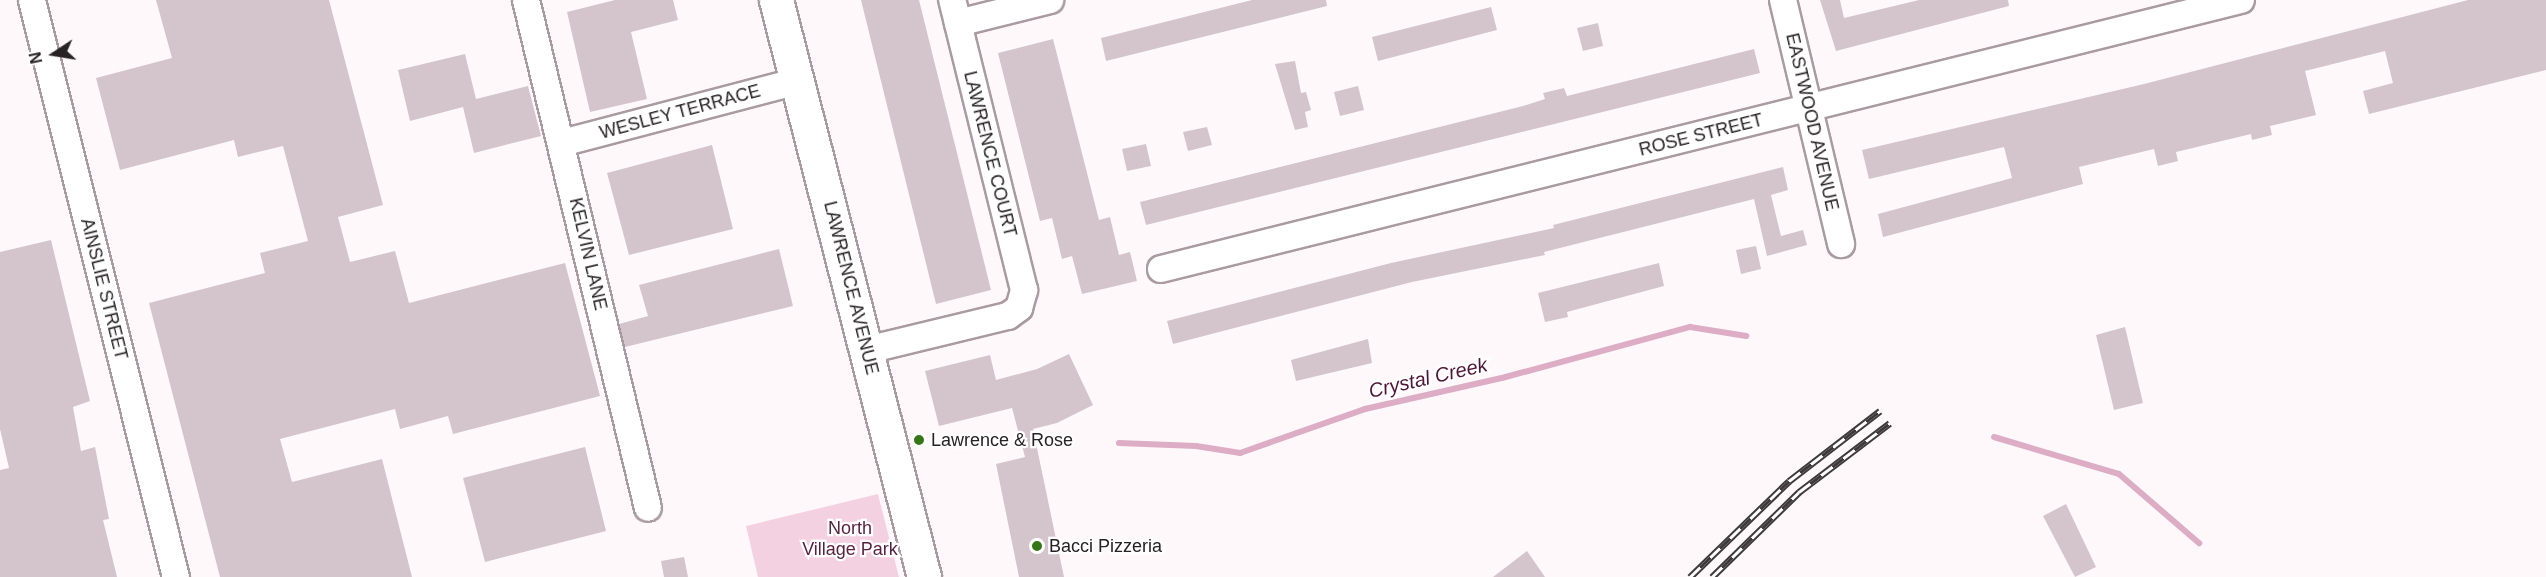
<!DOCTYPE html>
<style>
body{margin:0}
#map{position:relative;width:2546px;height:577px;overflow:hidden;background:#fff8fb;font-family:Arial,sans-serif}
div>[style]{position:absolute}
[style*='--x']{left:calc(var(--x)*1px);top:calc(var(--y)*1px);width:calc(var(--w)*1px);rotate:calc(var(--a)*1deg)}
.green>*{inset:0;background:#f4d1e1}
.stream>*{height:6px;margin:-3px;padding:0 3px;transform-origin:3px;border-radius:3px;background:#dcadc4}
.building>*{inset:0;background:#d4c5cc}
.roads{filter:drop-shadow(2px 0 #a99ba1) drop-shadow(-2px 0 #a99ba1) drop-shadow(0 2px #a99ba1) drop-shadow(0 -2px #a99ba1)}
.minor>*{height:26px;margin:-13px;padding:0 13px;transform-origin:13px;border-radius:13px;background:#fff}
.major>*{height:33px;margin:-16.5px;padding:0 16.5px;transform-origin:16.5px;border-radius:16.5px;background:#fff}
.rail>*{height:7px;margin-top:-3.5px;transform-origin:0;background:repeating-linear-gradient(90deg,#fff 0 14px,#3e393b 0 28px);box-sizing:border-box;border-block:2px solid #3e393b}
.dots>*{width:16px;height:16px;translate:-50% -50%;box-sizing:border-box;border:3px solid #fff;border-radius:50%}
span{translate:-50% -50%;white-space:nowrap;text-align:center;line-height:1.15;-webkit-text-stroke:4.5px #fff;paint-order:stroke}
.street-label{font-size:18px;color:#272224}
.poi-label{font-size:18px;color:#272224}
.left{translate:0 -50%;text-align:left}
.park-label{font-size:18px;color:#581f3f}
.water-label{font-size:20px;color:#4e1536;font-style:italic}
.north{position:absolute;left:24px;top:24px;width:60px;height:60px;-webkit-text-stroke:4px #fff;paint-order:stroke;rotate:258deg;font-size:16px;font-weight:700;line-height:24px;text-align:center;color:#272224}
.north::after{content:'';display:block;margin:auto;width:21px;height:27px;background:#272224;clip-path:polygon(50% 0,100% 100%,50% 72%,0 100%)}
</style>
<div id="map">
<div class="green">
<i style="clip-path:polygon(878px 494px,899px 577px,758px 577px,746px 526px)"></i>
</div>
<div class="stream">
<i style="--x:1994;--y:437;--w:130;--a:16.5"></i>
<i style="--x:2119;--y:474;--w:106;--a:40.8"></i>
<i style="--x:1119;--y:443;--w:77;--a:2.2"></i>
<i style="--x:1196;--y:446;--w:45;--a:9"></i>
<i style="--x:1240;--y:453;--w:133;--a:-19.4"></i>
<i style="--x:1365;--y:409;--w:140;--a:-12.8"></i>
<i style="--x:1502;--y:378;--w:195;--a:-15.2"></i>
<i style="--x:1690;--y:327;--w:57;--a:9.1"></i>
</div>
<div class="building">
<i style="clip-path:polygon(156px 0,329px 0,383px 205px,338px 217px,350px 262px,395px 251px,409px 303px,565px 263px,600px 396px,453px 434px,448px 416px,400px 429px,395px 409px,280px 439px,292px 482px,382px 459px,412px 577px,220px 577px,149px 303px,265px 273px,260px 253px,308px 241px,283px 146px,238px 157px,234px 140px,120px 170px,96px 78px,172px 58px)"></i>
<i style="clip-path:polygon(615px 0,673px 0,678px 20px,631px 32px,647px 99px,590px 112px,567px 12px)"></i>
<i style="clip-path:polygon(861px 0,919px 0,991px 290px,936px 304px)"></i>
<i style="clip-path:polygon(1252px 0,1326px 0,1327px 6px,1106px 61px,1101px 38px)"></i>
<i style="clip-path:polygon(1820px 0,1840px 0,1844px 18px,1919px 0,2008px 0,2009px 6px,1836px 51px)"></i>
<i style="clip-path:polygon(2468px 0,2546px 0,2546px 70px,2369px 114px,2363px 91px,2393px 83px,2385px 51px,2305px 71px,2316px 115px,2270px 126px,2272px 135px,2252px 140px,2251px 134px,2176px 152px,2178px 161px,2158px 166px,2154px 149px,2079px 167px,2083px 184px,1883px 237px,1878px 214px,2012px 178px,2004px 147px,1869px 179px,1862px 150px,2144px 84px)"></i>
<i style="clip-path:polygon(1491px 7px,1497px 30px,1378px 61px,1372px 37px)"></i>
<i style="clip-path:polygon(1598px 23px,1603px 46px,1583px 51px,1577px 28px)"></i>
<i style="clip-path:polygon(1053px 39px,1099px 220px,1110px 217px,1119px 255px,1130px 252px,1137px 281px,1082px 294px,1072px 256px,1062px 259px,1052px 218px,1040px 221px,998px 53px)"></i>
<i style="clip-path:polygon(1754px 49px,1760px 73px,1146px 225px,1140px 202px,1523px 106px,1545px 99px,1543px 93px,1564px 88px,1567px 96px)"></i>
<i style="clip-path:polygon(465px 54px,476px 99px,528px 86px,541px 136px,474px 153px,463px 107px,410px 121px,398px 70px)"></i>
<i style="clip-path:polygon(1295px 61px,1301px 93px,1306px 92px,1311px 110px,1305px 112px,1308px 127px,1295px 130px,1275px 64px)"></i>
<i style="clip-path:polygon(1358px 86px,1364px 110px,1340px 116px,1334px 92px)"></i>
<i style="clip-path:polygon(1207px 127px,1212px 145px,1188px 151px,1183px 132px)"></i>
<i style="clip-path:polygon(1146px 144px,1151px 166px,1127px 171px,1122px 149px)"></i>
<i style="clip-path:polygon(712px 145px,733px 229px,629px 255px,607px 173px)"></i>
<i style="clip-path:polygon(1783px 167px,1788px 190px,1771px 195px,1781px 236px,1803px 230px,1807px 245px,1767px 256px,1754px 199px,1544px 252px,1545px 255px,1412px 282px,1173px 344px,1167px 321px,1391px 263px,1554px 228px,1553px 225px)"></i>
<i style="clip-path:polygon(51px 240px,90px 401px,73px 407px,81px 451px,95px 447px,109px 519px,103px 520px,117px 577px,0 577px,0 470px,9px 468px,0 429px,0 252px)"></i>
<i style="clip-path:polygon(1756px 246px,1761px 269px,1741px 274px,1736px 250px)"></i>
<i style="clip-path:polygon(779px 249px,793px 306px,625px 347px,619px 324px,648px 316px,639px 285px)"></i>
<i style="clip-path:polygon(1659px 263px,1664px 286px,1567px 312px,1568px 317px,1545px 322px,1538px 293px)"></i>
<i style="clip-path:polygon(2125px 327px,2143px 403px,2114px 410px,2096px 335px)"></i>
<i style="clip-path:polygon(1368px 339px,1372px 363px,1296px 381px,1291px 360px)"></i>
<i style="clip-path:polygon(1069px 354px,1093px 405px,1057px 423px,1033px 429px,1064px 577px,1019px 577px,996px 464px,1025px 457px,1012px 408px,939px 426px,925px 371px,990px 355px,996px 380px,1037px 369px)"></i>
<i style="clip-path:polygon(585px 447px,606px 531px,485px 562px,463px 478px)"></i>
<i style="clip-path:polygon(2066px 504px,2096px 567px,2075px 577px,2043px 516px)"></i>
<i style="clip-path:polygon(1527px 551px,1545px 577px,1493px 577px)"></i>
<i style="clip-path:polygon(684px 557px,688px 577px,664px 577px,661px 561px)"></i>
</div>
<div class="roads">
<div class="minor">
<i style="--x:32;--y:0;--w:595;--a:75.99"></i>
<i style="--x:526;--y:0;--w:522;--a:76.5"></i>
<i style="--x:1783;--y:0;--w:251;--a:76.6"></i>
<i style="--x:958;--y:23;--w:95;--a:-14"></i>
<i style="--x:562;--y:143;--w:244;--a:-14.7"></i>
<i style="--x:1161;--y:269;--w:1113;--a:-13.99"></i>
<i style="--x:867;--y:350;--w:145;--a:-13.6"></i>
<i style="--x:1008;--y:316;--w:14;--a:-36"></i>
<i style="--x:1019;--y:308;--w:19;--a:-74"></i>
<i style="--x:1024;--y:290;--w:299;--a:-103.9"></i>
</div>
<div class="major">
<i style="--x:776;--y:0;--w:596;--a:75.61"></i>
</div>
</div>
<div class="rail">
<i style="--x:1690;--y:577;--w:138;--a:-44.1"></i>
<i style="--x:1789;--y:481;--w:115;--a:-37.6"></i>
<i style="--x:1712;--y:577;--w:122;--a:-44.3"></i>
<i style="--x:1799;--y:492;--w:114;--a:-37.2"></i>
</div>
<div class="dots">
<i style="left:919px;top:440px;background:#347716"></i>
<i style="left:1037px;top:546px;background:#347716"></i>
</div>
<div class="street-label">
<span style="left:680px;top:112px;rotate:-15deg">WESLEY TERRACE</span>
<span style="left:1812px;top:122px;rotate:77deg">EASTWOOD AVENUE</span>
<span style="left:1701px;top:135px;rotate:-14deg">ROSE STREET</span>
<span style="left:990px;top:154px;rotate:76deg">LAWRENCE COURT</span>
<span style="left:588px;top:254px;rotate:77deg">KELVIN LANE</span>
<span style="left:851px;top:288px;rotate:76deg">LAWRENCE AVENUE</span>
<span style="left:104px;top:289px;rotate:76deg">AINSLIE STREET</span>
</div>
<div class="poi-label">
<span class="left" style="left:931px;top:440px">Lawrence &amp; Rose</span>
<span class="left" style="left:1049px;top:546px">Bacci Pizzeria</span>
</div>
<div class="park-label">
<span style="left:850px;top:539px">North<br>Village Park</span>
</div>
<div class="water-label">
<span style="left:1428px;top:378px;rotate:-13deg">Crystal Creek</span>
</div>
<div class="north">N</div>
</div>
